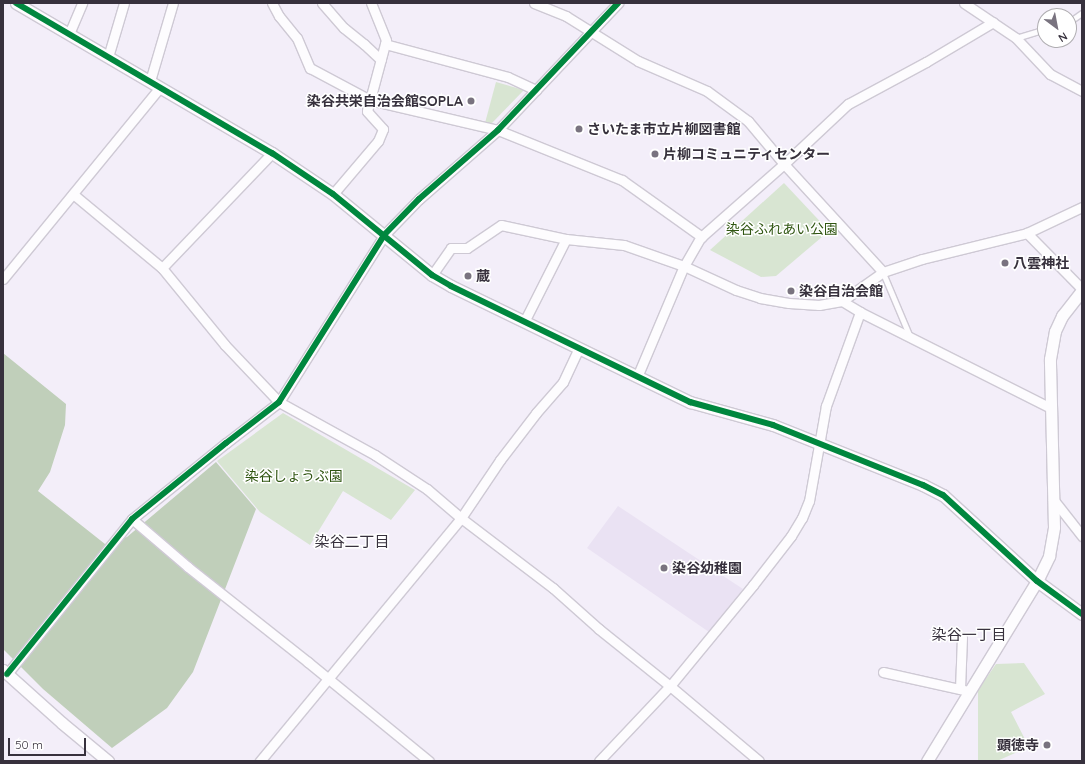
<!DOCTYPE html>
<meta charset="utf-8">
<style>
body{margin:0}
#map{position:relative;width:1085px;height:764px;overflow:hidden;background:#f3eef9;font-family:Quicksand,"Noto Sans JP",sans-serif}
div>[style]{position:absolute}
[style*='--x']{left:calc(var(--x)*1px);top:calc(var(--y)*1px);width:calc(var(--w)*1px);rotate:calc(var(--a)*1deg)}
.education>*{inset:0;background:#eae2f3}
.green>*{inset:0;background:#d8e5d2}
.forest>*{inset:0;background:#c0cfba}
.roads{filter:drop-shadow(1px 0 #cec9d4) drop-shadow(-1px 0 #cec9d4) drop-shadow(0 1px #cec9d4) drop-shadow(0 -1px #cec9d4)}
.service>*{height:4.5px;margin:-2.25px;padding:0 2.25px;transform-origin:2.25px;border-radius:2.25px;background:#fdfcfe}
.minor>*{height:9px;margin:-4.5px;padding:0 4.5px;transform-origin:4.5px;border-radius:4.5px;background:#fdfcfe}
.tertiary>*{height:11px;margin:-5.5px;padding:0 5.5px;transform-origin:5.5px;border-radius:5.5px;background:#fdfcfe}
.cycleway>*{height:6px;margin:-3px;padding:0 3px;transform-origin:3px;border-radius:3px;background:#00873e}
.dots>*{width:11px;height:11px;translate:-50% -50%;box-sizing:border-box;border:2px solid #fff;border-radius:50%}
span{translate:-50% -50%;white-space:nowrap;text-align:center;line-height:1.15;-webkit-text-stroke:3px #fff;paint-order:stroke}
.poi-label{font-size:14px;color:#37313d;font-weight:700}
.right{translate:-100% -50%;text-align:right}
.left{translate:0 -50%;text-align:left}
.park-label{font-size:14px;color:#305612}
.neighbourhood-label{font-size:15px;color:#37313d}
.frame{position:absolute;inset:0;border:4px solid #37313d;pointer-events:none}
.north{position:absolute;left:1037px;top:8px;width:40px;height:40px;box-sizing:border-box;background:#fff;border:1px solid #afadb1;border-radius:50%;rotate:148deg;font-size:11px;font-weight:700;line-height:16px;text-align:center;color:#37313d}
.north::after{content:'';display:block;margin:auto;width:14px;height:18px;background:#79737f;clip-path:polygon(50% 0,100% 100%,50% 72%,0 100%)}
.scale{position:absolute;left:8px;top:738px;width:78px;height:18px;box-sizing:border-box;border:2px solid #37313d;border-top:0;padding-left:5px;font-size:12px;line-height:14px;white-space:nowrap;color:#37313d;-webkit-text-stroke:3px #fff;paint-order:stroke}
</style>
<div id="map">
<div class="education">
<i style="clip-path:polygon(618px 506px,743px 589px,709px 632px,587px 548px)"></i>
</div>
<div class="green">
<i style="clip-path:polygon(496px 82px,524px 90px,491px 124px,485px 123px)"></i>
<i style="clip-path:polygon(784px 183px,829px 231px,776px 276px,761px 277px,710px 250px)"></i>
<i style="clip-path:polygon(283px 413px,415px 490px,391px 520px,343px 491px,310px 545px,260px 512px,217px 461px)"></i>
<i style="clip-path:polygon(1024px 663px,1045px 694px,1011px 712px,1029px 747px,997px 761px,978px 761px,978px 690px,996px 664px)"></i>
</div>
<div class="forest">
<i style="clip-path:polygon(3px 353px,66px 404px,65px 425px,50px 472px,38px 491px,105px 544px,127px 537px,216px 462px,256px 509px,193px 672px,167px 708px,112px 748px,43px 689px,3px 649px)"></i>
</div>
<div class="roads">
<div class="service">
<i style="--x:1069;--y:22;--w:16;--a:-35"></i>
<i style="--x:1016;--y:38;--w:30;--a:-17"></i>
<i style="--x:883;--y:272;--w:69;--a:67.1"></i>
</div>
<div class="minor">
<i style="--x:272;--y:3;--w:15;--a:62"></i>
<i style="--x:279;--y:16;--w:28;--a:51"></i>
<i style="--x:297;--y:38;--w:33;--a:67"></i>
<i style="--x:310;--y:68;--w:68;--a:28.1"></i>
<i style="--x:370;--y:100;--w:131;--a:13.2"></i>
<i style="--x:498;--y:130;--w:134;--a:22"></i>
<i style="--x:622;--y:180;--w:98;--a:35.5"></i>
<i style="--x:322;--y:3;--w:33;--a:49"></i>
<i style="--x:344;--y:28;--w:26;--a:39"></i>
<i style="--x:364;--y:44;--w:23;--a:43"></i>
<i style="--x:534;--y:3;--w:35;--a:22"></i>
<i style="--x:566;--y:16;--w:85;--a:32"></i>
<i style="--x:638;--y:61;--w:75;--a:23.5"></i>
<i style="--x:707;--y:91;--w:51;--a:36.2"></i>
<i style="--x:748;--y:121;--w:56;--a:50.1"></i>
<i style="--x:784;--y:164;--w:147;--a:47.5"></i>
<i style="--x:964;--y:3;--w:63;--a:33.9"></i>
<i style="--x:1016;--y:38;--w:50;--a:46.6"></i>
<i style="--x:1050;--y:74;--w:36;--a:28"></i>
<i style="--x:69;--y:34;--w:34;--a:-67"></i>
<i style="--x:385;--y:44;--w:127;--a:15"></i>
<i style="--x:508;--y:77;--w:31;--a:25"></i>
<i style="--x:108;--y:57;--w:56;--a:-73.5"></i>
<i style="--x:150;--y:81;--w:81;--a:-73.6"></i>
<i style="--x:73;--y:194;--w:116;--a:39.7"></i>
<i style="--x:162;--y:268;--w:99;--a:50.7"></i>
<i style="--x:225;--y:345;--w:79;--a:46.5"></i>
<i style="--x:279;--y:402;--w:110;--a:28.9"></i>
<i style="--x:375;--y:455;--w:62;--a:33.2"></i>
<i style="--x:427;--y:489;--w:45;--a:40.5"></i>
<i style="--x:461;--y:518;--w:116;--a:37.3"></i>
<i style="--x:553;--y:588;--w:62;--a:41.7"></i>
<i style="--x:599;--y:629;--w:91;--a:38.8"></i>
<i style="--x:670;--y:686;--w:116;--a:40.1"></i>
<i style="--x:333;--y:194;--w:70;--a:-49.7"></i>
<i style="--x:378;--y:141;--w:13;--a:-67"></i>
<i style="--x:383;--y:129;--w:24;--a:-132"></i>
<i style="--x:367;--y:111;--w:73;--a:-75"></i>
<i style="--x:386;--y:40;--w:40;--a:-112"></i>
<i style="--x:1027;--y:233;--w:78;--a:45.5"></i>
<i style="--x:162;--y:268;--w:159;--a:-46.3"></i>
<i style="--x:432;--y:275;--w:33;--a:-55"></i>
<i style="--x:451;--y:248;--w:16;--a:0"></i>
<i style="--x:467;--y:248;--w:41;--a:-34.1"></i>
<i style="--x:501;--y:225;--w:66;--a:12.2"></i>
<i style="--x:566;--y:239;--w:58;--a:5.9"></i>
<i style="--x:624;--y:245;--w:64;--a:19.3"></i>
<i style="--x:684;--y:266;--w:57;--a:24.8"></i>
<i style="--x:736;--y:290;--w:25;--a:18"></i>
<i style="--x:760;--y:298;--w:29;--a:10"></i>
<i style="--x:789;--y:303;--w:30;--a:4"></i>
<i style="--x:819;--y:305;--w:23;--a:-10"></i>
<i style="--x:842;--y:301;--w:50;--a:-35.3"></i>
<i style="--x:883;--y:272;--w:41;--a:-18.4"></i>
<i style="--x:922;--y:259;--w:108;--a:-13.9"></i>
<i style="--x:1027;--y:233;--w:61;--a:-25.3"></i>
<i style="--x:3;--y:279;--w:248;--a:-50.7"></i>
<i style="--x:842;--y:301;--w:21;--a:31"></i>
<i style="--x:860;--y:312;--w:214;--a:26.7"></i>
<i style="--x:524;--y:322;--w:93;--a:-63.2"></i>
<i style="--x:637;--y:377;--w:121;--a:-67.1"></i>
<i style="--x:684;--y:266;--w:32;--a:-60"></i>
<i style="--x:700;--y:238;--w:112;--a:-41.4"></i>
<i style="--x:784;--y:164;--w:88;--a:-43.2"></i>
<i style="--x:848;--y:104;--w:89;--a:-28.3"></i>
<i style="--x:926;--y:62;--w:78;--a:-30.8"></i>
<i style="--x:1053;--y:499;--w:47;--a:51.9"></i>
<i style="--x:132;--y:519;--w:74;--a:40.6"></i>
<i style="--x:188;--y:567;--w:153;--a:38.4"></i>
<i style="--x:308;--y:662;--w:156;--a:39.3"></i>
<i style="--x:883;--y:672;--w:88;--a:12.5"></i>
<i style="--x:7;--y:674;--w:199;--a:-51.1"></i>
<i style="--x:132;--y:519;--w:121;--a:-39"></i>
<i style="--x:226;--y:443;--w:67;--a:-37.7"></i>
<i style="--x:279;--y:402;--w:197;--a:-57.8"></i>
<i style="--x:384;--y:235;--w:50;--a:-45.8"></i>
<i style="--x:419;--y:199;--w:105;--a:-41.1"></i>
<i style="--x:498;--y:130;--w:175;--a:-46.6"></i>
<i style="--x:960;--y:689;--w:52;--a:-87.8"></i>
<i style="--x:260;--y:761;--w:315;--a:-50.4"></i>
<i style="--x:461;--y:518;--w:70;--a:-56.1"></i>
<i style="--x:500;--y:460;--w:59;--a:-52.5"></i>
<i style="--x:536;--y:413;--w:41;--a:-48.9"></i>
<i style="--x:563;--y:382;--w:38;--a:-65"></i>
<i style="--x:599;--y:761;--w:103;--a:-46.6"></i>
<i style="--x:670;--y:686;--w:131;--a:-50.6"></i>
<i style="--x:753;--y:585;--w:62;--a:-52.2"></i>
<i style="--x:791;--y:536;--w:21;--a:-59"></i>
<i style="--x:802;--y:518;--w:18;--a:-68"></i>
<i style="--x:809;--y:501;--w:97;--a:-79.9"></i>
<i style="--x:826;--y:406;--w:100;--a:-70.1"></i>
</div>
<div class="tertiary">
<i style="--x:16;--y:3;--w:297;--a:30.4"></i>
<i style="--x:272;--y:153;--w:73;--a:33.9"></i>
<i style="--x:333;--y:194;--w:128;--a:39.3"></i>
<i style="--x:432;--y:275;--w:22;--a:30"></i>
<i style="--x:451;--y:286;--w:266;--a:25.9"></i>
<i style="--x:690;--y:402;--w:86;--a:15.5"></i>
<i style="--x:773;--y:425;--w:162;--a:21.8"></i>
<i style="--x:923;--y:485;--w:22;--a:27"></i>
<i style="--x:943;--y:495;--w:127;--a:42.5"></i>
<i style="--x:1037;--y:581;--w:56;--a:36.3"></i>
<i style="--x:3;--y:670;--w:79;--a:41.9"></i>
<i style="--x:62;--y:723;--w:60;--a:39.6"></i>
<i style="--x:927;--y:761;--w:211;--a:-58.6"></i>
<i style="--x:1037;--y:581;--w:28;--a:-64"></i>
<i style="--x:1049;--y:556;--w:29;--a:-80"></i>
<i style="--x:1054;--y:527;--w:168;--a:-91.4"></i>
<i style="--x:1050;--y:359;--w:28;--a:-80"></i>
<i style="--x:1055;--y:331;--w:17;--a:-65"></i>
<i style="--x:1062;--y:316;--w:33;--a:-52"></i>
</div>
</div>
<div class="cycleway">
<i style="--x:16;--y:3;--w:297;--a:30.4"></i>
<i style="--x:272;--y:153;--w:73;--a:33.9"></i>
<i style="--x:333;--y:194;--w:128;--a:39.3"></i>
<i style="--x:432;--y:275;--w:22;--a:30"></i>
<i style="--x:451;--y:286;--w:266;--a:25.9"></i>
<i style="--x:690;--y:402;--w:86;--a:15.5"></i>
<i style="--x:773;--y:425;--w:162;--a:21.8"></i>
<i style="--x:923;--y:485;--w:22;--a:27"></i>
<i style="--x:943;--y:495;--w:127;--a:42.5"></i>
<i style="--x:1037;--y:581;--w:56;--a:36.3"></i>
<i style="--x:7;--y:674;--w:199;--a:-51.1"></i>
<i style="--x:132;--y:519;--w:121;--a:-39"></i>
<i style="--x:226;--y:443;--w:67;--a:-37.7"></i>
<i style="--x:279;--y:402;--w:197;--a:-57.8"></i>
<i style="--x:384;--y:235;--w:50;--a:-45.8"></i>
<i style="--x:419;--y:199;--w:105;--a:-41.1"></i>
<i style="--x:498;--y:130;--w:175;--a:-46.6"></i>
</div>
<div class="dots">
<i style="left:471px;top:101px;background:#79737f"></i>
<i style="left:579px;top:129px;background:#79737f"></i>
<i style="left:655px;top:154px;background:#79737f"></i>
<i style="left:1005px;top:263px;background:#79737f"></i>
<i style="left:468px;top:276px;background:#79737f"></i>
<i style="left:791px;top:291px;background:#79737f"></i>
<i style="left:664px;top:568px;background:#79737f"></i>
<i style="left:1047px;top:745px;background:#79737f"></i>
</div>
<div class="poi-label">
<span class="right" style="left:463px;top:101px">染谷共栄自治会館SOPLA</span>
<span class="left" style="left:587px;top:129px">さいたま市立片柳図書館</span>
<span class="left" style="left:663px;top:154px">片柳コミュニティセンター</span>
<span class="left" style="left:1013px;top:263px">八雲神社</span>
<span class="left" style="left:476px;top:276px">蔵</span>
<span class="left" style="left:799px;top:291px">染谷自治会館</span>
<span class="left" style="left:672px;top:568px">染谷幼稚園</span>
<span class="right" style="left:1039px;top:745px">顕徳寺</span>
</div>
<div class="park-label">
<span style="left:782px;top:229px">染谷ふれあい公園</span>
<span style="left:294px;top:476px">染谷しょうぶ園</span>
</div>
<div class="neighbourhood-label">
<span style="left:352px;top:542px">染谷二丁目</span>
<span style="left:969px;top:635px">染谷一丁目</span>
</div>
<div class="frame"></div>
<div class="north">N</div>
<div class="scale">50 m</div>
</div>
